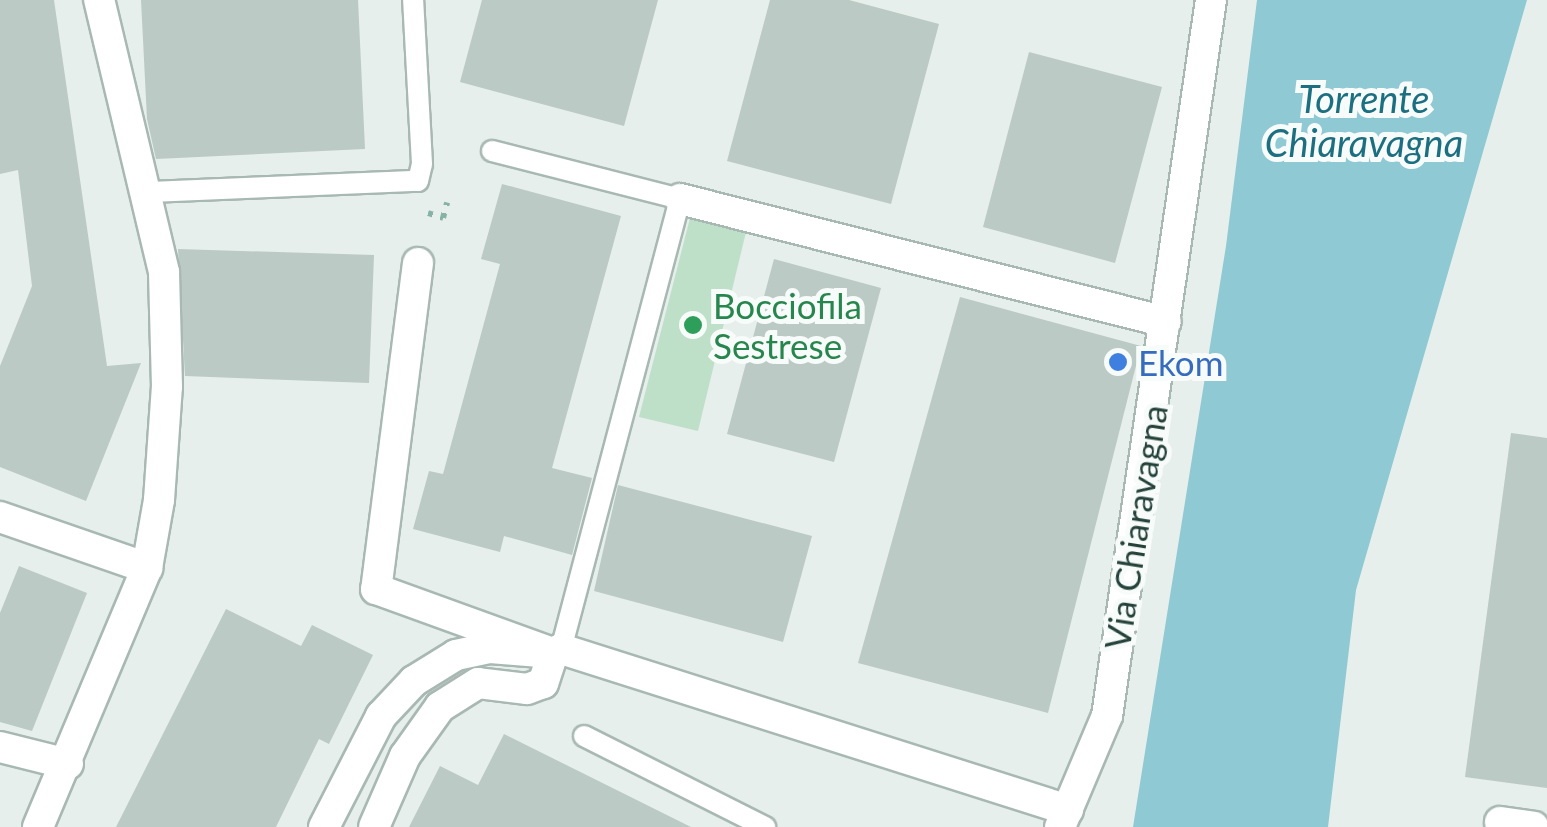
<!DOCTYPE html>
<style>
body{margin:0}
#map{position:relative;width:1547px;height:827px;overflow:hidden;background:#e6efeb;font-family:Lato,sans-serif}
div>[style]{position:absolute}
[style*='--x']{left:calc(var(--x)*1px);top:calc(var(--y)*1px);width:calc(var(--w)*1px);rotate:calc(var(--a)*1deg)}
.green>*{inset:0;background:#bfe0c8}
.water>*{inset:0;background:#8ec9d4}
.building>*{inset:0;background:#bbcac4}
.path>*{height:6px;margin-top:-3px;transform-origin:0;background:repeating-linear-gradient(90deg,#86b3a5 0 5px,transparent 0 13px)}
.roads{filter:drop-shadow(2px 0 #a8b8b2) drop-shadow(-2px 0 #a8b8b2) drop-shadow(0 2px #a8b8b2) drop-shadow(0 -2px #a8b8b2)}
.lane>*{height:20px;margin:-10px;padding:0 10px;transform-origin:10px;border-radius:10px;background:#fff}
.street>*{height:30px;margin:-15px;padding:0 15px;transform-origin:15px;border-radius:15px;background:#fff}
.secondary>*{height:30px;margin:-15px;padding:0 15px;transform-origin:15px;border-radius:15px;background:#fff}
.dots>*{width:28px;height:28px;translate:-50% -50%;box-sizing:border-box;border:5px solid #f7fbf9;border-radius:50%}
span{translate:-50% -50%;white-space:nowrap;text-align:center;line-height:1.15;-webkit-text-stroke:10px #f7fbf9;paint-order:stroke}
.leisure-label{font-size:35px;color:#27864d}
.left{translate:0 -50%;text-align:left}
.shop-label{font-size:35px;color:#366cbe}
.street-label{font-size:35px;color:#24423a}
.water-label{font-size:38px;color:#1c6f80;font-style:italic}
</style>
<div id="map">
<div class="green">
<i style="clip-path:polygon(690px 218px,746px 232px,698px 431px,639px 417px)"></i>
</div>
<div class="water">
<i style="clip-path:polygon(1257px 0,1527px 0,1356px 590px,1328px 827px,1133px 827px,1226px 246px)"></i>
</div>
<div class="building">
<i style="clip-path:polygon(0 0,54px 0,107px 366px,141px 363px,86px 501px,0 467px,0 366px,32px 286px,18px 170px,0 174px)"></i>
<i style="clip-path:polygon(141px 0,358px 0,365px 149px,156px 159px,147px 119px)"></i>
<i style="clip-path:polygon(482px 0,658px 0,624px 126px,460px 82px)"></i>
<i style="clip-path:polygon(770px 0,849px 0,939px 24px,891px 204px,727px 161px)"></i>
<i style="clip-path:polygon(1029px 52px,1162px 87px,1115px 263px,983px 227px)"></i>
<i style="clip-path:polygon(502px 184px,621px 216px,552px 468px,592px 478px,572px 555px,504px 536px,500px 552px,413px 529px,429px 471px,443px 474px,500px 264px,481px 259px)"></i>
<i style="clip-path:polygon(178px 249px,374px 255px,369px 383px,185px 376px)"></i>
<i style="clip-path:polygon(774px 259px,881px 288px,834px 462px,727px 434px)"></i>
<i style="clip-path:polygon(960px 297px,1141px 346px,1048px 713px,858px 663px)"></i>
<i style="clip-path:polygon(1511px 433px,1547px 438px,1547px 788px,1465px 777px)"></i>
<i style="clip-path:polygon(618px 485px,812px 536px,783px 642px,594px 591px)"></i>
<i style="clip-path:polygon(19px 566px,87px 593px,32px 731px,0 722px,0 613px)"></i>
<i style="clip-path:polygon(226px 609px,301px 646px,312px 625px,373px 655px,329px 744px,319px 739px,276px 827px,116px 827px)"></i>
<i style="clip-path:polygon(504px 734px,691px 827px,409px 827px,440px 766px,478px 785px)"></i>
</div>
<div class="path">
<i style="--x:428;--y:213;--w:16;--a:18"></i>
<i style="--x:443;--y:218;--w:16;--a:-75"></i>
</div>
<div class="roads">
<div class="lane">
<i style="--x:492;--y:151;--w:194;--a:14.3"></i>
<i style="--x:680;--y:199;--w:465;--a:104.8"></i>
<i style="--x:150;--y:192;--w:268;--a:-2.4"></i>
<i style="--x:418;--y:181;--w:17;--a:-77"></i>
<i style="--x:422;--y:164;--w:164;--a:-93.1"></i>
<i style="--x:584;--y:736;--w:203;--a:26.7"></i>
</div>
<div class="street">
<i style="--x:680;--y:199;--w:501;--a:14.2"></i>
<i style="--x:418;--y:263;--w:329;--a:97.3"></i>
<i style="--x:376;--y:589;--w:188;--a:19.9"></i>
<i style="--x:553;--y:653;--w:9;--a:-27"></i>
<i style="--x:561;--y:649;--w:532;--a:17.62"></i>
<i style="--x:0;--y:517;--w:156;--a:19.1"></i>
<i style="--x:0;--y:747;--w:70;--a:14"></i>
<i style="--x:1500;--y:822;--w:34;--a:8"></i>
<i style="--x:38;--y:827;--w:281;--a:-67.2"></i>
<i style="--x:147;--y:568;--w:69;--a:-80"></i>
<i style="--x:159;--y:500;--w:113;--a:-86"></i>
<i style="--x:167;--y:387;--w:115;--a:-91.5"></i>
<i style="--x:164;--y:272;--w:280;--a:-103.4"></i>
<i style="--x:324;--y:827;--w:125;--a:-62.8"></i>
<i style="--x:381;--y:716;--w:48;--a:-46.7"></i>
<i style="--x:414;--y:681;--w:49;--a:-31.8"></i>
<i style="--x:456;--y:655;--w:35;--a:-12"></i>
<i style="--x:490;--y:648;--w:63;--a:4.5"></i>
<i style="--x:553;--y:653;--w:32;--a:108"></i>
<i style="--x:543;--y:683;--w:17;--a:159"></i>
<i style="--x:527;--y:689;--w:49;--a:-173"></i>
<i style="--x:478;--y:683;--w:45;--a:147.7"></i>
<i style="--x:440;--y:707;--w:60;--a:125.5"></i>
<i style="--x:405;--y:756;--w:77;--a:113.6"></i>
</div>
<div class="secondary">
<i style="--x:1060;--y:827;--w:121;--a:-67.1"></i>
<i style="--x:1107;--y:716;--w:724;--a:-81.74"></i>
</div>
</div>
<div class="dots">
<i style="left:693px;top:325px;background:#2e9e5b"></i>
<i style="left:1118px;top:362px;background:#3f7fe0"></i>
</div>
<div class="leisure-label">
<span class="left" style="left:713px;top:325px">Bocciofila<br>Sestrese</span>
</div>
<div class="shop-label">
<span class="left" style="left:1138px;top:362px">Ekom</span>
</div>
<div class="street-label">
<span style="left:1135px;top:527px;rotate:-81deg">Via Chiaravagna</span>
</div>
<div class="water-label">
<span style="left:1364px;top:121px">Torrente<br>Chiaravagna</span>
</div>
</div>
